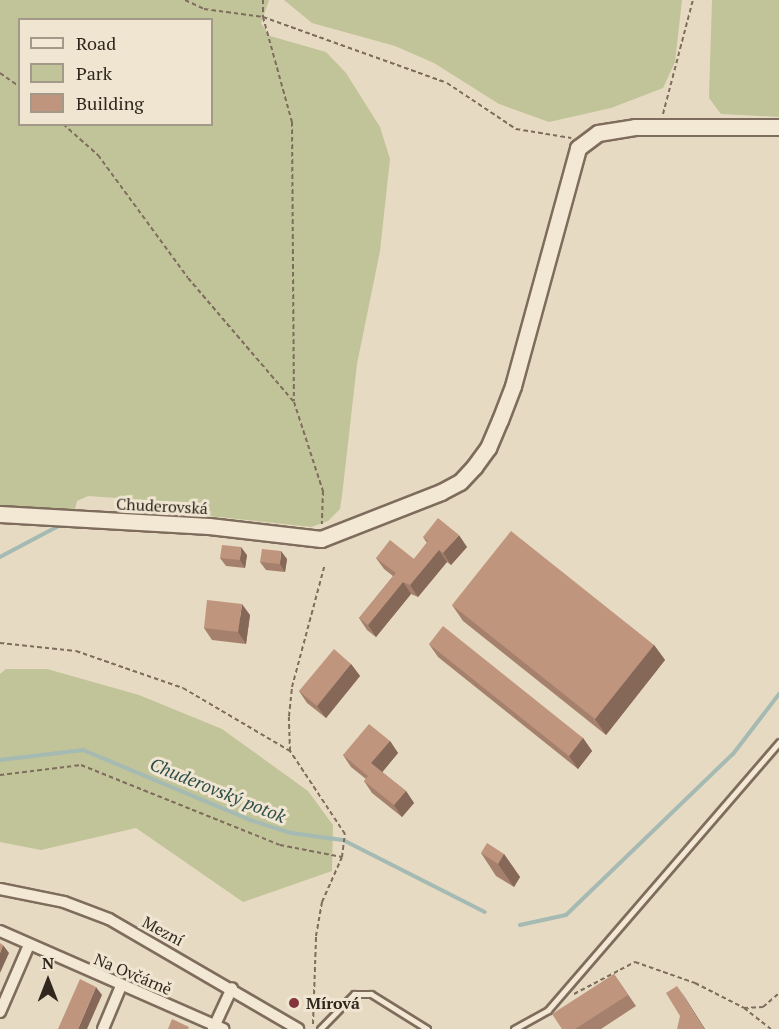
<!DOCTYPE html>
<meta charset="utf-8">
<style>
body{margin:0}
#map{position:relative;width:779px;height:1029px;overflow:hidden;background:#e7dac2;font-family:"PT Serif",serif}
div>[style]{position:absolute}
[style*='--x']{left:calc(var(--x)*1px);top:calc(var(--y)*1px);width:calc(var(--w)*1px);rotate:calc(var(--a)*1deg)}
.green>*{inset:0;background:#c1c398}
.stream>*{height:4px;margin:-2px;padding:0 2px;transform-origin:2px;border-radius:2px;background:#a4bab2}
.path>*{height:2px;margin-top:-1px;transform-origin:0;background:repeating-linear-gradient(90deg,#7e6c5c 0 4.5px,transparent 0 7.5px)}
.roads{filter:drop-shadow(2px 0 #7e6c5c) drop-shadow(-2px 0 #7e6c5c) drop-shadow(0 2px #7e6c5c) drop-shadow(0 -2px #7e6c5c)}
.lane>*{height:5px;margin:-2.5px;padding:0 2.5px;transform-origin:2.5px;border-radius:2.5px;background:#f3e8d4}
.street>*{height:10px;margin:-5px;padding:0 5px;transform-origin:5px;border-radius:5px;background:#f3e8d4}
.secondary>*{height:15px;margin:-7.5px;padding:0 7.5px;transform-origin:7.5px;border-radius:7.5px;background:#f3e8d4}
.wall>*{inset:0;background:#a5806c}
.shaded-wall>*{inset:0;background:#866858}
.building>*{inset:0;background:#c0957d}
.dots>*{width:16px;height:16px;translate:-50% -50%;box-sizing:border-box;border:3px solid #efe5d1;border-radius:50%}
span{translate:-50% -50%;white-space:nowrap;text-align:center;line-height:1.15;-webkit-text-stroke:6px #efe5d1;paint-order:stroke}
.street-label{font-size:16px;color:#30261e}
.poi-label{font-size:16px;color:#30261e;font-weight:700}
.left{translate:0 -50%;text-align:left}
.water-label{font-size:18px;color:#2f4e4a;font-style:italic}
.legend{position:absolute;left:18px;top:18px;width:195px;height:108px;box-sizing:border-box;background:#efe5d1;border:2px solid #a39989;margin:0;padding:8px 10px;list-style:none;font-size:18px;color:#30261e}
.legend li{display:flex;align-items:center;gap:12px;height:30px}
.legend b{width:30px;border:2px solid #a39989}
.north{position:absolute;left:18px;top:951px;width:60px;height:60px;-webkit-text-stroke:4px #efe5d1;paint-order:stroke;rotate:0deg;font-size:16px;font-weight:700;line-height:24px;text-align:center;color:#30261e}
.north::after{content:'';display:block;margin:auto;width:21px;height:27px;background:#30261e;clip-path:polygon(50% 0,100% 100%,50% 72%,0 100%)}
</style>
<div id="map">
<div class="green">
<i style="clip-path:polygon(evenodd,0 0,269px 0,261px 23px,270px 36px,326px 52px,346px 73px,380px 127px,390px 159px,380px 251px,357px 364px,342px 496px,340px 509px,328px 521px,311px 527px,200px 515px,174px 502px,88px 496px,77px 501px,74px 513px,0 506px,0 0,20px 20px,212px 20px,212px 124px,20px 124px,20px 20px)"></i>
<i style="clip-path:polygon(284px 0,682px 0,675px 62px,663px 88px,611px 108px,549px 122px,499px 104px,434px 63px,395px 46px,312px 23px)"></i>
<i style="clip-path:polygon(712px 0,779px 0,779px 117px,721px 114px,709px 98px)"></i>
<i style="clip-path:polygon(6px 669px,47px 669px,139px 695px,222px 729px,308px 791px,333px 825px,332px 871px,243px 902px,136px 828px,41px 850px,0 842px,0 674px)"></i>
</div>
<div class="stream">
<i style="--x:0;--y:557;--w:72;--a:-28"></i>
<i style="--x:0;--y:760;--w:84;--a:-6.9"></i>
<i style="--x:83;--y:750;--w:181;--a:22.7"></i>
<i style="--x:250;--y:820;--w:43;--a:17.6"></i>
<i style="--x:291;--y:833;--w:52;--a:7.7"></i>
<i style="--x:343;--y:840;--w:159;--a:26.9"></i>
<i style="--x:520;--y:925;--w:47;--a:-12.3"></i>
<i style="--x:566;--y:915;--w:232;--a:-44"></i>
<i style="--x:733;--y:754;--w:76;--a:-52.5"></i>
</div>
<div class="path">
<i style="--x:185;--y:0;--w:21;--a:25"></i>
<i style="--x:204;--y:9;--w:60;--a:7.7"></i>
<i style="--x:263;--y:17;--w:109;--a:74.6"></i>
<i style="--x:292;--y:122;--w:279;--a:89.6"></i>
<i style="--x:263;--y:0;--w:17;--a:90"></i>
<i style="--x:263;--y:17;--w:195;--a:19.7"></i>
<i style="--x:447;--y:83;--w:83;--a:33.7"></i>
<i style="--x:516;--y:129;--w:56;--a:9.3"></i>
<i style="--x:0;--y:73;--w:24;--a:35"></i>
<i style="--x:663;--y:114;--w:118;--a:-75.3"></i>
<i style="--x:63;--y:124;--w:47;--a:41.5"></i>
<i style="--x:98;--y:155;--w:152;--a:53.8"></i>
<i style="--x:188;--y:278;--w:163;--a:49.5"></i>
<i style="--x:294;--y:402;--w:94;--a:72"></i>
<i style="--x:323;--y:491;--w:33;--a:92"></i>
<i style="--x:0;--y:643;--w:76;--a:6"></i>
<i style="--x:76;--y:651;--w:113;--a:19.1"></i>
<i style="--x:183;--y:688;--w:124;--a:30.5"></i>
<i style="--x:0;--y:775;--w:82;--a:-7"></i>
<i style="--x:81;--y:765;--w:214;--a:21.9"></i>
<i style="--x:280;--y:845;--w:63;--a:11"></i>
<i style="--x:574;--y:994;--w:69;--a:-27.7"></i>
<i style="--x:635;--y:962;--w:64;--a:19.3"></i>
<i style="--x:695;--y:983;--w:55;--a:27"></i>
<i style="--x:744;--y:1008;--w:19;--a:-3"></i>
<i style="--x:763;--y:1007;--w:21;--a:-41"></i>
<i style="--x:744;--y:1008;--w:34;--a:38"></i>
<i style="--x:313;--y:1024;--w:88;--a:-88"></i>
<i style="--x:316;--y:936;--w:35;--a:-80"></i>
<i style="--x:322;--y:902;--w:49;--a:-66"></i>
<i style="--x:342;--y:857;--w:23;--a:-83"></i>
<i style="--x:345;--y:834;--w:100;--a:-123.5"></i>
<i style="--x:290;--y:751;--w:35;--a:-92"></i>
<i style="--x:289;--y:716;--w:29;--a:-84"></i>
<i style="--x:292;--y:687;--w:127;--a:-75"></i>
</div>
<div class="roads">
<div class="lane">
<i style="--x:320;--y:1029;--w:49;--a:-45.8"></i>
<i style="--x:354;--y:994;--w:17;--a:0"></i>
<i style="--x:371;--y:994;--w:66;--a:32"></i>
<i style="--x:514;--y:1029;--w:39;--a:-29"></i>
<i style="--x:548;--y:1010;--w:354;--a:-49.2"></i>
</div>
<div class="street">
<i style="--x:0;--y:889;--w:65;--a:11.5"></i>
<i style="--x:64;--y:902;--w:48;--a:20.7"></i>
<i style="--x:109;--y:919;--w:219;--a:30.2"></i>
<i style="--x:0;--y:931;--w:244;--a:23.7"></i>
<i style="--x:0;--y:1012;--w:73;--a:-66.6"></i>
<i style="--x:103;--y:1029;--w:47;--a:-67.3"></i>
<i style="--x:213;--y:1029;--w:45;--a:-65.1"></i>
</div>
<div class="secondary">
<i style="--x:0;--y:514;--w:209;--a:3.3"></i>
<i style="--x:209;--y:526;--w:113;--a:6.6"></i>
<i style="--x:321;--y:539;--w:129;--a:-21.4"></i>
<i style="--x:441;--y:492;--w:21;--a:-28"></i>
<i style="--x:460;--y:482;--w:21;--a:-47"></i>
<i style="--x:474;--y:467;--w:24;--a:-54"></i>
<i style="--x:488;--y:448;--w:30;--a:-67"></i>
<i style="--x:500;--y:420;--w:36;--a:-69"></i>
<i style="--x:513;--y:386;--w:247;--a:-74.7"></i>
<i style="--x:578;--y:148;--w:25;--a:-37"></i>
<i style="--x:598;--y:133;--w:37;--a:-9"></i>
<i style="--x:635;--y:127;--w:144;--a:0"></i>
</div>
</div>
<div class="wall">
<i style="clip-path:polygon(423px 537px,467px 547px,451px 565px,447px 562px,418px 597px,411px 594px,376px 637px,367px 630px,359px 618px,393px 576px,384px 569px,376px 558px,414px 559px,427px 543px)"></i>
<i style="clip-path:polygon(247px 555px,245px 568px,226px 566px,220px 558px)"></i>
<i style="clip-path:polygon(287px 559px,285px 572px,266px 570px,260px 562px)"></i>
<i style="clip-path:polygon(452px 605px,654px 645px,665px 660px,606px 735px,463px 621px)"></i>
<i style="clip-path:polygon(250px 615px,246px 644px,212px 640px,204px 628px)"></i>
<i style="clip-path:polygon(429px 644px,583px 738px,592px 751px,578px 769px,438px 657px)"></i>
<i style="clip-path:polygon(351px 664px,360px 676px,326px 718px,307px 703px,299px 691px)"></i>
<i style="clip-path:polygon(390px 741px,398px 753px,382px 772px,406px 791px,414px 803px,402px 817px,372px 793px,364px 781px,366px 779px,351px 767px,343px 755px)"></i>
<i style="clip-path:polygon(481px 853px,504px 854px,520px 877px,514px 887px,496px 876px)"></i>
<i style="clip-path:polygon(614px 974px,636px 1006px,601px 1029px,562px 1029px)"></i>
</div>
<div class="shaded-wall">
<i style="clip-path:polygon(459px 535px,467px 547px,451px 565px,443px 553px)"></i>
<i style="clip-path:polygon(241px 547px,247px 555px,245px 568px,240px 560px)"></i>
<i style="clip-path:polygon(439px 550px,447px 562px,418px 597px,410px 585px)"></i>
<i style="clip-path:polygon(281px 551px,287px 559px,285px 572px,280px 564px)"></i>
<i style="clip-path:polygon(403px 582px,411px 594px,376px 637px,368px 625px)"></i>
<i style="clip-path:polygon(242px 604px,250px 615px,246px 644px,238px 632px)"></i>
<i style="clip-path:polygon(654px 645px,665px 660px,606px 735px,595px 719px)"></i>
<i style="clip-path:polygon(351px 664px,360px 676px,326px 718px,317px 706px)"></i>
<i style="clip-path:polygon(583px 738px,592px 751px,578px 769px,569px 756px)"></i>
<i style="clip-path:polygon(390px 741px,398px 753px,380px 775px,371px 763px)"></i>
<i style="clip-path:polygon(406px 791px,414px 803px,402px 817px,394px 805px)"></i>
<i style="clip-path:polygon(504px 854px,520px 877px,514px 887px,498px 864px)"></i>
<i style="clip-path:polygon(3px 945px,9px 953px,0 973px,0 953px)"></i>
<i style="clip-path:polygon(677px 986px,686px 999px,705px 1029px,704px 1029px)"></i>
<i style="clip-path:polygon(96px 987px,102px 995px,87px 1029px,78px 1029px)"></i>
</div>
<div class="building">
<i style="clip-path:polygon(438px 518px,459px 535px,443px 553px,439px 550px,410px 585px,403px 582px,368px 625px,359px 618px,396px 573px,376px 558px,390px 540px,414px 559px,428px 541px,423px 537px)"></i>
<i style="clip-path:polygon(511px 531px,654px 645px,595px 719px,452px 605px)"></i>
<i style="clip-path:polygon(222px 545px,241px 547px,240px 560px,220px 558px)"></i>
<i style="clip-path:polygon(262px 549px,281px 551px,280px 564px,260px 562px)"></i>
<i style="clip-path:polygon(207px 600px,242px 604px,238px 632px,204px 628px)"></i>
<i style="clip-path:polygon(443px 626px,583px 738px,569px 756px,429px 644px)"></i>
<i style="clip-path:polygon(334px 649px,351px 664px,317px 706px,299px 691px)"></i>
<i style="clip-path:polygon(369px 724px,390px 741px,371px 763px,406px 791px,394px 805px,364px 781px,368px 776px,343px 755px)"></i>
<i style="clip-path:polygon(487px 843px,504px 854px,498px 864px,481px 853px)"></i>
<i style="clip-path:polygon(0 943px,3px 945px,0 953px)"></i>
<i style="clip-path:polygon(614px 974px,628px 995px,575px 1029px,562px 1029px,552px 1014px)"></i>
<i style="clip-path:polygon(80px 979px,96px 987px,78px 1029px,58px 1029px)"></i>
<i style="clip-path:polygon(677px 986px,704px 1029px,677px 1029px,680px 1016px,666px 993px)"></i>
<i style="clip-path:polygon(172px 1019px,189px 1027px,188px 1029px,168px 1029px)"></i>
</div>
<div class="dots">
<i style="left:294px;top:1003px;background:#85343a"></i>
</div>
<div class="street-label">
<span style="left:162px;top:506px;rotate:3deg">Chuderovská</span>
<span style="left:163px;top:931px;rotate:28deg">Mezní</span>
<span style="left:133px;top:974px;rotate:23deg">Na Ovčárně</span>
</div>
<div class="poi-label">
<span class="left" style="left:306px;top:1003px">Mírová</span>
</div>
<div class="water-label">
<span style="left:218px;top:790px;rotate:22deg">Chuderovský potok</span>
</div>
<ul class="legend">
<li><b style="height:8px;background:#f3e8d4"></b>Road</li>
<li><b style="height:16px;background:#c1c398"></b>Park</li>
<li><b style="height:16px;background:#c0957d"></b>Building</li>
</ul>
<div class="north">N</div>
</div>
